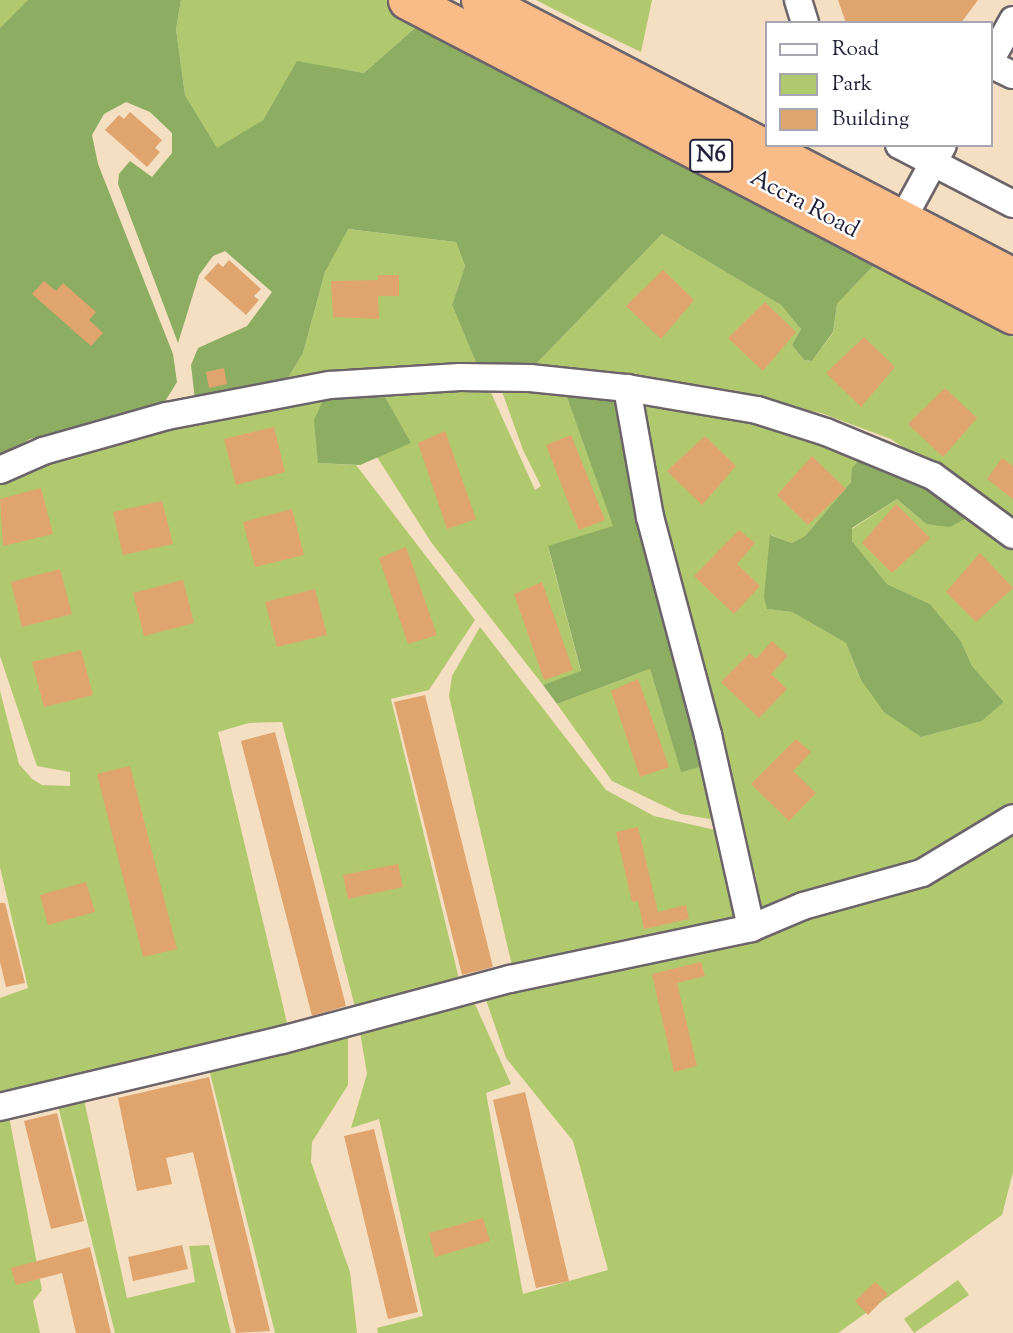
<!DOCTYPE html>
<style>
body{margin:0}
#map{position:relative;width:1013px;height:1333px;overflow:hidden;background:#f4dfc2;font-family:"Sorts Mill Goudy",serif}
div>[style]{position:absolute}
[style*='--x']{left:calc(var(--x)*1px);top:calc(var(--y)*1px);width:calc(var(--w)*1px);rotate:calc(var(--a)*1deg)}
.green>*{inset:0;background:#b0c96f}
.forest>*{inset:0;background:#8cad62}
.building>*{inset:0;background:#e0a46f}
.roads{filter:drop-shadow(2px 0 #6c646a) drop-shadow(-2px 0 #6c646a) drop-shadow(0 2px #6c646a) drop-shadow(0 -2px #6c646a)}
.minor>*{height:26px;margin:-13px;padding:0 13px;transform-origin:13px;border-radius:13px;background:#fff}
.highway>*{height:37px;margin:-18.5px;padding:0 18.5px;transform-origin:18.5px;border-radius:18.5px;background:#f9bc89}
span{translate:-50% -50%;white-space:nowrap;text-align:center;line-height:1.15;-webkit-text-stroke:5px #fff;paint-order:stroke}
.shield-label span{padding:2px 5px;background:#fff;border:2px solid;border-radius:5px;-webkit-text-stroke-width:0}
.shield-label{font-size:23px;color:#22223b;font-weight:700}
.street-label{font-size:24px;color:#22223b}
.legend{position:absolute;left:765px;top:21px;width:228px;height:126px;box-sizing:border-box;background:#fff;border:2px solid #a7a7b1;margin:0;padding:9px 12px;list-style:none;font-size:21px;color:#22223b}
.legend li{display:flex;align-items:center;gap:14px;height:35px}
.legend b{width:35px;border:2px solid #a7a7b1}
</style>
<div id="map">
<div class="green">
<i style="clip-path:polygon(0 0,29px 0,0 28px)"></i>
<i style="clip-path:polygon(181px 0,386px 0,424px 20px,364px 73px,297px 62px,263px 120px,217px 149px,185px 95px,176px 29px)"></i>
<i style="clip-path:polygon(536px 0,652px 0,641px 52px,581px 23px)"></i>
<i style="clip-path:polygon(347px 229px,456px 242px,465px 266px,452px 305px,477px 365px,285px 383px,303px 353px,325px 272px)"></i>
<i style="clip-path:polygon(662px 234px,781px 305px,801px 329px,792px 345px,804px 360px,812px 361px,833px 333px,837px 304px,876px 263px,1013px 337px,1013px 523px,891px 439px,821px 413px,676px 385px,533px 367px)"></i>
<i style="clip-path:polygon(488px 386px,535px 490px,541px 486px,523px 450px,500px 386px,565px 392px,614px 527px,548px 547px,581px 672px,543px 685px,431px 542px,377px 457px,410px 442px,384px 395px)"></i>
<i style="clip-path:polygon(325px 396px,318px 463px,356px 465px,475px 620px,429px 690px,391px 699px,461px 987px,356px 1011px,282px 722px,249px 723px,218px 732px,288px 1027px,0 1100px,0 998px,28px 988px,0 867px,0 691px,19px 764px,32px 779px,42px 785px,70px 786px,70px 772px,37px 766px,0 656px,0 477px,92px 444px)"></i>
<i style="clip-path:polygon(638px 396px,746px 413px,864px 455px,853px 468px,851px 482px,805px 536px,792px 543px,771px 535px,767px 609px,792px 612px,846px 643px,861px 680px,921px 737px,982px 721px,1004px 702px,972px 666px,961px 641px,930px 604px,887px 584px,852px 541px,852px 529px,897px 499px,926px 524px,968px 517px,1013px 548px,1013px 815px,945px 852px,761px 914px,756px 877px,699px 675px)"></i>
<i style="clip-path:polygon(480px 627px,606px 790px,654px 816px,724px 832px,735px 916px,513px 970px,449px 696px,452px 676px)"></i>
<i style="clip-path:polygon(650px 669px,681px 771px,707px 765px,721px 821px,681px 814px,612px 781px,557px 704px)"></i>
<i style="clip-path:polygon(1013px 827px,1013px 1172px,1002px 1215px,838px 1333px,378px 1333px,377px 1328px,423px 1316px,379px 1119px,351px 1128px,367px 1074px,359px 1026px,473px 1000px,511px 1084px,486px 1093px,523px 1294px,608px 1270px,573px 1141px,506px 1058px,485px 997px,703px 947px)"></i>
<i style="clip-path:polygon(348px 1030px,348px 1085px,312px 1142px,311px 1162px,350px 1272px,357px 1333px,275px 1333px,208px 1065px)"></i>
<i style="clip-path:polygon(83px 1095px,127px 1298px,195px 1282px,189px 1246px,209px 1245px,231px 1333px,115px 1333px,57px 1102px)"></i>
<i style="clip-path:polygon(9px 1116px,42px 1290px,33px 1301px,40px 1333px,0 1333px,0 1118px)"></i>
<i style="clip-path:polygon(958px 1280px,969px 1295px,914px 1333px,904px 1319px)"></i>
</div>
<div class="forest">
<i style="clip-path:polygon(28px 0,181px 0,176px 29px,185px 95px,217px 148px,263px 120px,297px 61px,364px 73px,424px 20px,876px 263px,837px 304px,833px 332px,812px 361px,804px 360px,792px 345px,801px 329px,781px 305px,662px 234px,533px 367px,477px 365px,452px 305px,465px 266px,456px 242px,348px 229px,325px 272px,303px 353px,285px 383px,195px 400px,191px 365px,198px 348px,247px 326px,272px 292px,225px 251px,213px 256px,199px 275px,178px 343px,118px 184px,119px 174px,130px 161px,152px 177px,172px 153px,172px 133px,150px 112px,126px 102px,104px 114px,92px 135px,98px 164px,173px 354px,177px 382px,164px 403px,30px 439px,0 456px,0 28px)"></i>
<i style="clip-path:polygon(565px 392px,622px 397px,707px 765px,681px 772px,650px 669px,557px 704px,543px 685px,581px 671px,548px 546px,613px 526px)"></i>
<i style="clip-path:polygon(384px 395px,411px 443px,360px 465px,318px 463px,314px 420px,325px 396px)"></i>
<i style="clip-path:polygon(864px 455px,932px 486px,968px 517px,950px 527px,926px 524px,897px 499px,852px 528px,852px 541px,887px 584px,930px 604px,961px 641px,972px 666px,1004px 702px,982px 721px,921px 737px,884px 712px,861px 680px,846px 643px,792px 612px,767px 609px,764px 597px,770px 535px,792px 543px,805px 536px,851px 482px,852px 468px)"></i>
</div>
<div class="building">
<i style="clip-path:polygon(838px 0,978px 0,961px 23px,846px 23px)"></i>
<i style="clip-path:polygon(130px 112px,162px 140px,155px 148px,160px 152px,147px 167px,105px 130px,119px 115px,124px 119px)"></i>
<i style="clip-path:polygon(229px 260px,261px 289px,254px 296px,259px 300px,246px 315px,204px 278px,218px 263px,223px 267px)"></i>
<i style="clip-path:polygon(663px 270px,694px 300px,661px 339px,626px 306px)"></i>
<i style="clip-path:polygon(378px 275px,399px 275px,399px 296px,378px 296px,379px 319px,333px 317px,331px 281px,378px 280px)"></i>
<i style="clip-path:polygon(44px 281px,56px 291px,63px 283px,96px 312px,89px 320px,103px 333px,91px 346px,32px 294px)"></i>
<i style="clip-path:polygon(765px 302px,796px 332px,763px 371px,728px 338px)"></i>
<i style="clip-path:polygon(864px 337px,895px 367px,861px 407px,826px 373px)"></i>
<i style="clip-path:polygon(224px 368px,227px 384px,209px 388px,206px 372px)"></i>
<i style="clip-path:polygon(945px 388px,977px 418px,943px 457px,908px 424px)"></i>
<i style="clip-path:polygon(274px 427px,285px 472px,236px 485px,224px 439px)"></i>
<i style="clip-path:polygon(445px 431px,476px 519px,447px 529px,418px 443px)"></i>
<i style="clip-path:polygon(571px 435px,605px 520px,579px 530px,546px 445px)"></i>
<i style="clip-path:polygon(705px 436px,736px 466px,702px 505px,667px 471px)"></i>
<i style="clip-path:polygon(812px 456px,846px 489px,808px 525px,777px 495px)"></i>
<i style="clip-path:polygon(1002px 458px,1013px 466px,1013px 499px,987px 479px)"></i>
<i style="clip-path:polygon(41px 488px,53px 534px,3px 546px,0 499px)"></i>
<i style="clip-path:polygon(162px 501px,173px 544px,123px 555px,113px 512px)"></i>
<i style="clip-path:polygon(896px 504px,930px 538px,892px 573px,862px 543px)"></i>
<i style="clip-path:polygon(292px 509px,304px 555px,255px 567px,243px 522px)"></i>
<i style="clip-path:polygon(739px 530px,755px 543px,737px 564px,760px 586px,734px 614px,694px 576px)"></i>
<i style="clip-path:polygon(406px 547px,437px 635px,408px 644px,379px 558px)"></i>
<i style="clip-path:polygon(980px 553px,1013px 588px,976px 622px,946px 592px)"></i>
<i style="clip-path:polygon(60px 569px,72px 614px,22px 627px,11px 582px)"></i>
<i style="clip-path:polygon(183px 580px,194px 623px,144px 636px,133px 593px)"></i>
<i style="clip-path:polygon(542px 582px,573px 670px,544px 680px,514px 594px)"></i>
<i style="clip-path:polygon(315px 589px,327px 635px,277px 647px,265px 602px)"></i>
<i style="clip-path:polygon(772px 641px,788px 656px,771px 674px,787px 689px,759px 718px,721px 682px,750px 653px,756px 659px)"></i>
<i style="clip-path:polygon(81px 650px,93px 695px,44px 707px,32px 662px)"></i>
<i style="clip-path:polygon(638px 679px,669px 767px,640px 777px,611px 691px)"></i>
<i style="clip-path:polygon(425px 695px,493px 967px,462px 975px,394px 702px)"></i>
<i style="clip-path:polygon(275px 732px,346px 1006px,312px 1016px,241px 741px)"></i>
<i style="clip-path:polygon(796px 739px,811px 752px,793px 771px,816px 793px,789px 821px,751px 784px)"></i>
<i style="clip-path:polygon(130px 766px,177px 949px,143px 957px,97px 774px)"></i>
<i style="clip-path:polygon(638px 827px,658px 912px,686px 905px,689px 919px,644px 929px,638px 901px,632px 902px,616px 832px)"></i>
<i style="clip-path:polygon(398px 864px,403px 887px,348px 899px,343px 875px)"></i>
<i style="clip-path:polygon(86px 882px,95px 912px,48px 925px,40px 895px)"></i>
<i style="clip-path:polygon(0 903px,5px 903px,25px 983px,6px 987px,0 962px)"></i>
<i style="clip-path:polygon(701px 962px,705px 976px,677px 983px,697px 1066px,674px 1072px,652px 974px)"></i>
<i style="clip-path:polygon(209px 1077px,236px 1192px,270px 1331px,236px 1333px,193px 1152px,166px 1158px,172px 1184px,137px 1191px,118px 1098px)"></i>
<i style="clip-path:polygon(525px 1092px,569px 1281px,536px 1288px,493px 1100px)"></i>
<i style="clip-path:polygon(57px 1113px,84px 1221px,51px 1229px,24px 1121px)"></i>
<i style="clip-path:polygon(374px 1129px,418px 1312px,388px 1319px,344px 1136px)"></i>
<i style="clip-path:polygon(483px 1218px,490px 1241px,435px 1257px,429px 1233px)"></i>
<i style="clip-path:polygon(182px 1245px,188px 1269px,133px 1281px,128px 1257px)"></i>
<i style="clip-path:polygon(90px 1247px,111px 1333px,76px 1333px,62px 1273px,16px 1285px,11px 1268px)"></i>
<i style="clip-path:polygon(875px 1282px,888px 1294px,868px 1315px,855px 1301px)"></i>
</div>
<div class="roads">
<div class="minor">
<i style="--x:798;--y:0;--w:24;--a:73"></i>
<i style="--x:990;--y:61;--w:47;--a:-60.7"></i>
<i style="--x:990;--y:64;--w:25;--a:26"></i>
<i style="--x:899;--y:145;--w:128;--a:27.4"></i>
<i style="--x:895;--y:233;--w:100;--a:-61.4"></i>
<i style="--x:627;--y:388;--w:131;--a:79.9"></i>
<i style="--x:650;--y:517;--w:226;--a:75.1"></i>
<i style="--x:708;--y:735;--w:198;--a:77.4"></i>
<i style="--x:0;--y:470;--w:47;--a:-23.8"></i>
<i style="--x:43;--y:451;--w:129;--a:-15.8"></i>
<i style="--x:167;--y:416;--w:166;--a:-10.8"></i>
<i style="--x:330;--y:385;--w:130;--a:-3.5"></i>
<i style="--x:460;--y:377;--w:70;--a:0.8"></i>
<i style="--x:530;--y:378;--w:98;--a:5.9"></i>
<i style="--x:627;--y:388;--w:132;--a:9.6"></i>
<i style="--x:757;--y:410;--w:72;--a:17.7"></i>
<i style="--x:826;--y:432;--w:116;--a:22.4"></i>
<i style="--x:933;--y:476;--w:99;--a:36.4"></i>
<i style="--x:0;--y:1107;--w:290;--a:-13.4"></i>
<i style="--x:282;--y:1040;--w:236;--a:-15"></i>
<i style="--x:510;--y:979;--w:246;--a:-11.9"></i>
<i style="--x:751;--y:928;--w:56;--a:-22.9"></i>
<i style="--x:803;--y:906;--w:123;--a:-15.5"></i>
<i style="--x:922;--y:873;--w:106;--a:-31.1"></i>
</div>
<div class="highway">
<i style="--x:407;--y:0;--w:683;--a:27.47"></i>
<i style="--x:480;--y:0;--w:601;--a:27.46"></i>
</div>
</div>
<div class="shield-label">
<span style="left:711px;top:156px">N6</span>
</div>
<div class="street-label">
<span style="left:804px;top:205px;rotate:28deg">Accra Road</span>
</div>
<ul class="legend">
<li><b style="height:9px;background:#fff"></b>Road</li>
<li><b style="height:19px;background:#b0c96f"></b>Park</li>
<li><b style="height:19px;background:#e0a46f"></b>Building</li>
</ul>
</div>
